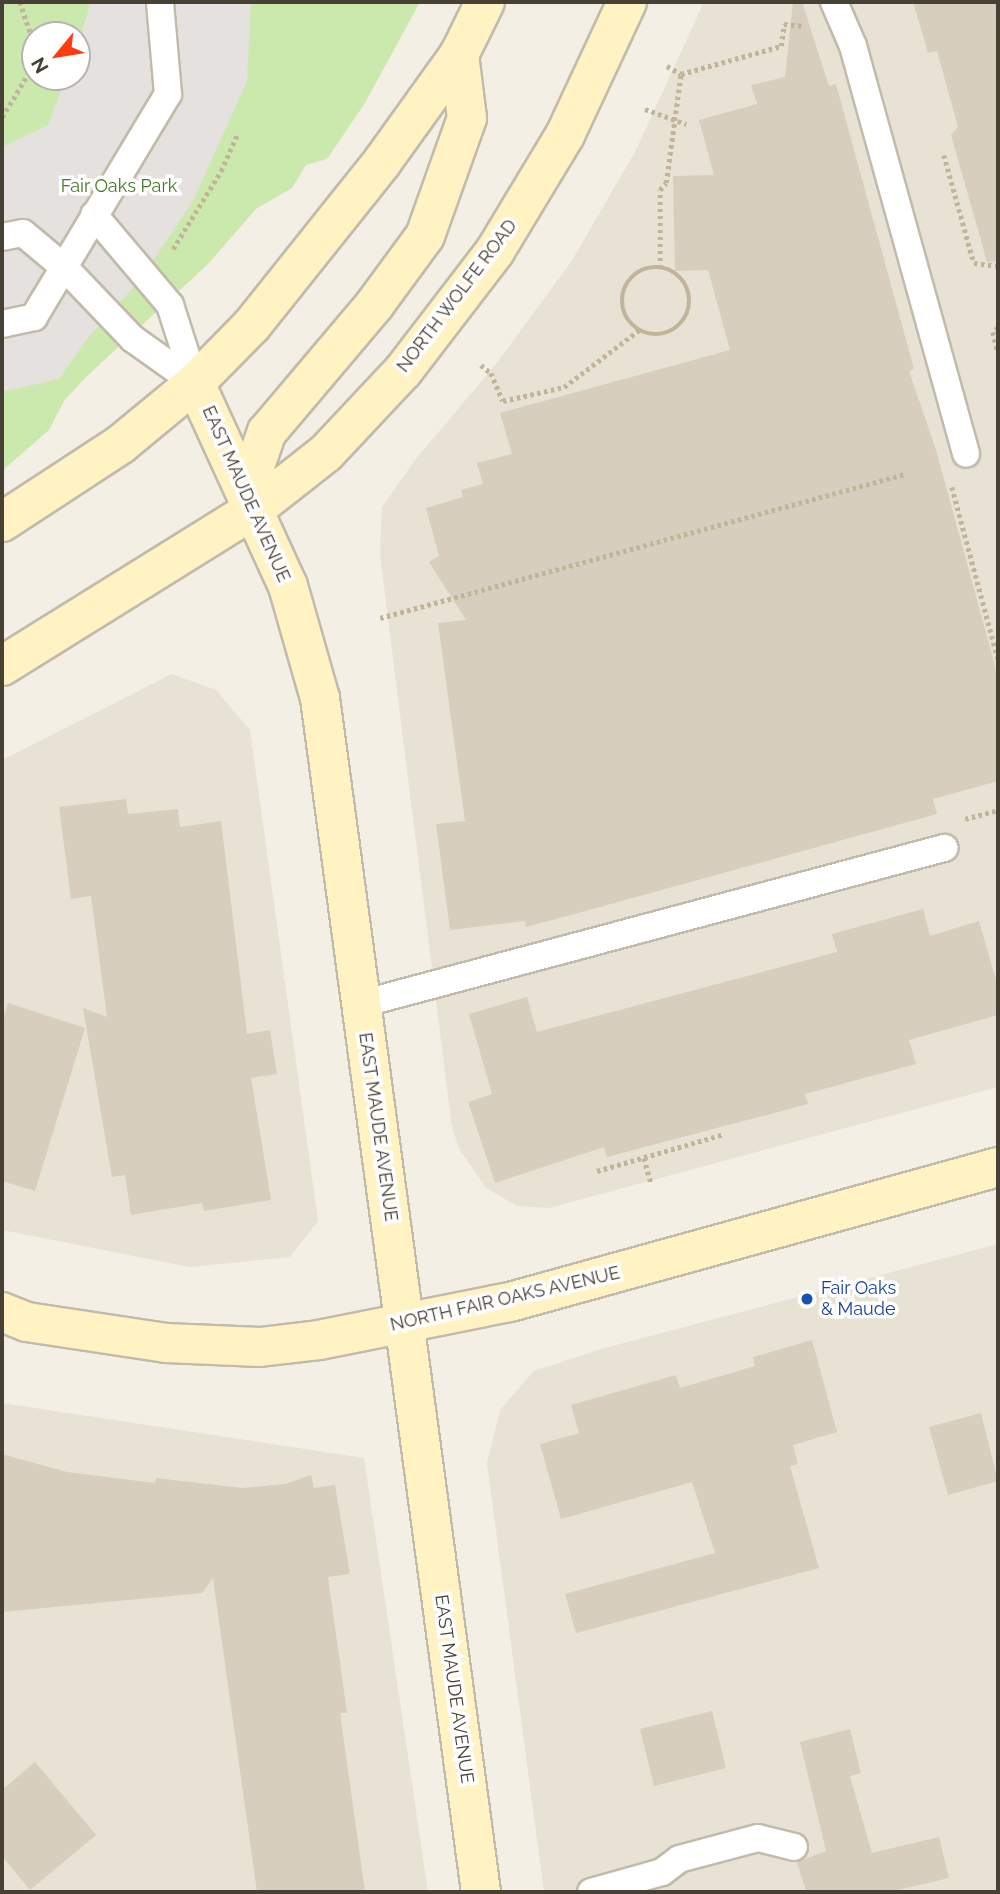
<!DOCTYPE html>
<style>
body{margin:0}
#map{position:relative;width:1000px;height:1894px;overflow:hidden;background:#f3efe5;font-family:Raleway,sans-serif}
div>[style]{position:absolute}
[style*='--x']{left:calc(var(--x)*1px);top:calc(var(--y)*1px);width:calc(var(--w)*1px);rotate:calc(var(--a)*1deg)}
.residential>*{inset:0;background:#e7e2d3}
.green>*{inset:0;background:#cce9ad}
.parking>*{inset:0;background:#e4e1de}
.building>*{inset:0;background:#d8cebd}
.path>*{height:4.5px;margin-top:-2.25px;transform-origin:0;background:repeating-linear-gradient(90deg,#c1b499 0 3.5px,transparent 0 7px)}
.path>.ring{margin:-2.25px;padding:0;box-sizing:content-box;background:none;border:4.5px solid #c1b499;border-radius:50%}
.roads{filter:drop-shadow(2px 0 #c2baab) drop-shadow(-2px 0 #c2baab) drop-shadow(0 2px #c2baab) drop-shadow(0 -2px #c2baab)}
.lane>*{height:26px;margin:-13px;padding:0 13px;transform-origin:13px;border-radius:13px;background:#fff}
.secondary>*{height:38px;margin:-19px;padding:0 19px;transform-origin:19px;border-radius:19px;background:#fff2c3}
.dots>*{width:19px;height:19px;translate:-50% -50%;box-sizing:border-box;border:4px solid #fff;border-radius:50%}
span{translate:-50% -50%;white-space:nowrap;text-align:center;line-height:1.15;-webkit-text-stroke:7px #fff;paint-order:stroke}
.park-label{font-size:18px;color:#437927}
.street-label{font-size:18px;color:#464035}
.transit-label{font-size:18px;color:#164399}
.left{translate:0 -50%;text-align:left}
.frame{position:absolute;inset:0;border:4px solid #464035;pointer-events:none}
.north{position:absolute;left:21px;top:21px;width:70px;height:70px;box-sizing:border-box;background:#fff;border:2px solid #b5b3ae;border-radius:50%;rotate:240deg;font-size:19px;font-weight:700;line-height:28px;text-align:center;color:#464035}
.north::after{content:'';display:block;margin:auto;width:24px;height:32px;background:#ff3c11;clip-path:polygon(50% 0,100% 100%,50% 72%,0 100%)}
</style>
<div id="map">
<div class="residential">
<i style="clip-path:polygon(704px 2px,998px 2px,998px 1087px,549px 1208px,517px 1206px,486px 1188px,460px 1150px,452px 1128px,380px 554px,382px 507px,415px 460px,496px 364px,571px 262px,635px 152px)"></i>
<i style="clip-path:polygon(172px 674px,216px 690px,250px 730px,318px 1221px,290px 1257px,190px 1267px,2px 1230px,2px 760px)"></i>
<i style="clip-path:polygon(998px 1244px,998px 1892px,544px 1892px,487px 1463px,500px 1410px,534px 1371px,601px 1349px)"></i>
<i style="clip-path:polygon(2px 1403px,364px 1458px,428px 1892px,2px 1892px)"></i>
</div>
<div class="green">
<i style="clip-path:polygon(evenodd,2px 2px,420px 2px,365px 103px,327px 159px,306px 165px,292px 188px,256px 209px,208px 264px,86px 377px,64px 401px,49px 430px,2px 471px,2px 2px,35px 35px,77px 35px,77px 77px,35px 77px,35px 35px)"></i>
</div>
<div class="parking">
<i style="clip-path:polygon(91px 2px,251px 2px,247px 81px,193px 201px,141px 279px,87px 339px,59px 379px,2px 392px,2px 147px,48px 125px,66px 77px,77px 77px,77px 47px)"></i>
</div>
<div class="building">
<i style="clip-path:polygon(793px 2px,802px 2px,829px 86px,836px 84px,914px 369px,909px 371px,936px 450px,990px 647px,998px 679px,998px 781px,933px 799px,937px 814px,571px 915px,526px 927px,525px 921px,450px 930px,436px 824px,465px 821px,438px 623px,466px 620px,429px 562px,439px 556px,426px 508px,463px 497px,461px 490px,483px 484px,477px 463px,512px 454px,500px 413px,730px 350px,708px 270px,675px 271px,673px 176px,714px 175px,699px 120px,757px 104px,751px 85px,785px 77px)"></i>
<i style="clip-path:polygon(913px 2px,998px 2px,998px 261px,987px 262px,951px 135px,958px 127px,937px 51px,928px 53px)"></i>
<i style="clip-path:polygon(126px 799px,128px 814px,178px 809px,180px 827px,221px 821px,247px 1034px,270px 1030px,277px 1074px,251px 1078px,271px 1200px,204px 1211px,202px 1203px,131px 1215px,125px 1175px,112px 1177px,83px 1008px,107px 1017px,91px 896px,71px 899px,59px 807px)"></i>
<i style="clip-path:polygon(923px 909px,930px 936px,979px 921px,998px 987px,998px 1015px,909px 1040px,916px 1064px,805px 1094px,808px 1104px,607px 1157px,604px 1147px,495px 1183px,468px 1102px,492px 1094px,469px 1014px,527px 997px,537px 1032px,837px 952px,832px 934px)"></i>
<i style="clip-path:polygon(8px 1003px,85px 1028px,35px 1191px,2px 1181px,2px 1023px)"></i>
<i style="clip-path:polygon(812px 1340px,837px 1432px,793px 1445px,798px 1464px,790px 1466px,819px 1568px,576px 1633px,565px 1594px,715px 1553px,692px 1482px,561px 1519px,540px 1444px,579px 1433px,571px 1405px,676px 1375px,680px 1388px,755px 1366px,753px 1357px)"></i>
<i style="clip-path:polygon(981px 1413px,998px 1481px,948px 1495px,929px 1427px)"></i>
<i style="clip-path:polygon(2px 1454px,67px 1472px,155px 1483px,156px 1478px,242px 1488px,285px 1484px,311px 1475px,314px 1488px,335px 1485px,350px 1574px,328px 1577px,347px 1713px,340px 1713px,365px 1892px,257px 1892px,213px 1578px,202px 1593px,2px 1612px)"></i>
<i style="clip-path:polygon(712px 1711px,726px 1768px,654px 1786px,640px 1729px)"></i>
<i style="clip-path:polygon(850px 1729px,861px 1773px,850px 1776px,872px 1853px,939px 1837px,949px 1878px,889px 1892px,806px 1892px,797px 1862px,826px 1851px,800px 1742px)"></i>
<i style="clip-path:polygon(35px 1762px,96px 1835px,30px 1890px,2px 1856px,2px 1790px)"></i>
</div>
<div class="path">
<i style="--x:20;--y:2;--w:46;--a:71.2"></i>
<i style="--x:667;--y:66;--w:16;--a:30"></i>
<i style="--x:645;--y:109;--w:44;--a:20.1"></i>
<i style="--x:2;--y:117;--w:63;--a:-58.6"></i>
<i style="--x:944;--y:155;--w:112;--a:74.5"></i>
<i style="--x:974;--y:263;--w:24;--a:7"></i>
<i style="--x:173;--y:249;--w:92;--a:-58.4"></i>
<i style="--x:221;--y:171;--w:39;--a:-66"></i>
<i class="ring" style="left:622px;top:267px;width:63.5px;height:63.5px"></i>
<i style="--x:660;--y:268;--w:78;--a:-90"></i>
<i style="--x:660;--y:190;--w:9;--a:-49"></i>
<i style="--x:666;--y:183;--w:110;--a:-82.2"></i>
<i style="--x:681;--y:74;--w:104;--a:-15.6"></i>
<i style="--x:781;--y:46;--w:22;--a:-82"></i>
<i style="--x:784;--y:24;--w:20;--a:6"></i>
<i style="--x:998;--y:328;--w:6;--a:141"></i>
<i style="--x:993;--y:332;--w:21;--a:76"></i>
<i style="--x:481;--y:365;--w:13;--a:39"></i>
<i style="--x:491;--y:373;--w:30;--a:67"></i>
<i style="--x:503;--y:401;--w:63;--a:-12.9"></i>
<i style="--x:564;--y:387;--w:94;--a:-37.2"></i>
<i style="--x:952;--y:487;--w:178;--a:75"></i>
<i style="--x:380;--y:618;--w:544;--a:-15.34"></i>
<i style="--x:965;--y:819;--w:34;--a:-15"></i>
<i style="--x:644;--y:1158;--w:25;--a:74"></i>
<i style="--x:597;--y:1171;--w:132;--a:-16.2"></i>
</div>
<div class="roads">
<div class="lane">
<i style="--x:834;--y:2;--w:48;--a:66.6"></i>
<i style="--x:853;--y:46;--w:423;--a:74.5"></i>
<i style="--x:94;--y:215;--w:118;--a:49.8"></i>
<i style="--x:170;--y:305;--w:82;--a:72.2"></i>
<i style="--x:2;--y:237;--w:21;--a:-11"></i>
<i style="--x:23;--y:233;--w:56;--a:39.9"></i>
<i style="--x:66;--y:269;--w:97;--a:46.3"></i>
<i style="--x:133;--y:339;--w:76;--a:35.4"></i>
<i style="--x:2;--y:324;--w:33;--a:-12"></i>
<i style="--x:34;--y:317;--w:260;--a:-59"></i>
<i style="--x:168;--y:94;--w:92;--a:-95"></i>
<i style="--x:361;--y:1004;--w:604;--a:-14.98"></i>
<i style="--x:591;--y:1892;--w:74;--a:-15.7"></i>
<i style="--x:662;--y:1872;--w:21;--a:-37"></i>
<i style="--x:679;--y:1859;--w:82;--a:-14.9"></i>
<i style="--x:758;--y:1838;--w:37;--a:14"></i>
</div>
<div class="secondary">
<i style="--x:195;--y:383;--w:223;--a:65.4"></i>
<i style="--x:288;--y:586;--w:116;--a:74.1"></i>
<i style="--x:320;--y:698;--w:1205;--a:82.32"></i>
<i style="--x:256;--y:505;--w:39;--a:-91"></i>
<i style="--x:255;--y:466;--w:36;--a:-71"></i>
<i style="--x:267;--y:432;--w:167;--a:-49.8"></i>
<i style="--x:375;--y:304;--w:84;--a:-53.7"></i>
<i style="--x:425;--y:236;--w:125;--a:-70.4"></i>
<i style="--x:467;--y:118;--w:64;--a:-97.2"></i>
<i style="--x:2;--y:522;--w:142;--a:-33.2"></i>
<i style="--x:121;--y:444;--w:96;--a:-39.5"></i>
<i style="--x:195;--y:383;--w:81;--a:-45.5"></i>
<i style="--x:252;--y:325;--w:208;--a:-51.4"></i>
<i style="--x:382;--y:162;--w:132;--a:-54.3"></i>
<i style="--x:459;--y:55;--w:59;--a:-63.9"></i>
<i style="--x:2;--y:666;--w:299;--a:-31.9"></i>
<i style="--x:256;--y:508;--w:89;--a:-38.2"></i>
<i style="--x:326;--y:453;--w:112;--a:-46.8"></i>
<i style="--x:403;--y:371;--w:151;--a:-52.5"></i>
<i style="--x:495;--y:251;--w:135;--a:-58.9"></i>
<i style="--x:565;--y:135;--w:147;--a:-65"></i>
<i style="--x:2;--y:1312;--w:27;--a:22"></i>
<i style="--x:27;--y:1322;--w:141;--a:8.6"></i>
<i style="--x:166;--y:1343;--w:94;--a:2.4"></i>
<i style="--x:260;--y:1347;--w:59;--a:-6.8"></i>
<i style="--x:319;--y:1340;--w:195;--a:-11.3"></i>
<i style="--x:510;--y:1302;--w:506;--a:-15.46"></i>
</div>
</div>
<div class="dots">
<i style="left:807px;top:1299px;background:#1a4fb4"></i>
</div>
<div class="park-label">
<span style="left:119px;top:186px">Fair Oaks Park</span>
</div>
<div class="street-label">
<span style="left:457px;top:296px;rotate:-53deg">NORTH WOLFE ROAD</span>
<span style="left:246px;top:494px;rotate:66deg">EAST MAUDE AVENUE</span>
<span style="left:378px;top:1127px;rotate:82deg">EAST MAUDE AVENUE</span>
<span style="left:505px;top:1299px;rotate:-13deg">NORTH FAIR OAKS AVENUE</span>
<span style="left:454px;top:1689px;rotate:82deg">EAST MAUDE AVENUE</span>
</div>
<div class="transit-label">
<span class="left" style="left:821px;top:1299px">Fair Oaks<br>&amp; Maude</span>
</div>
<div class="frame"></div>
<div class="north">N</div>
</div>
